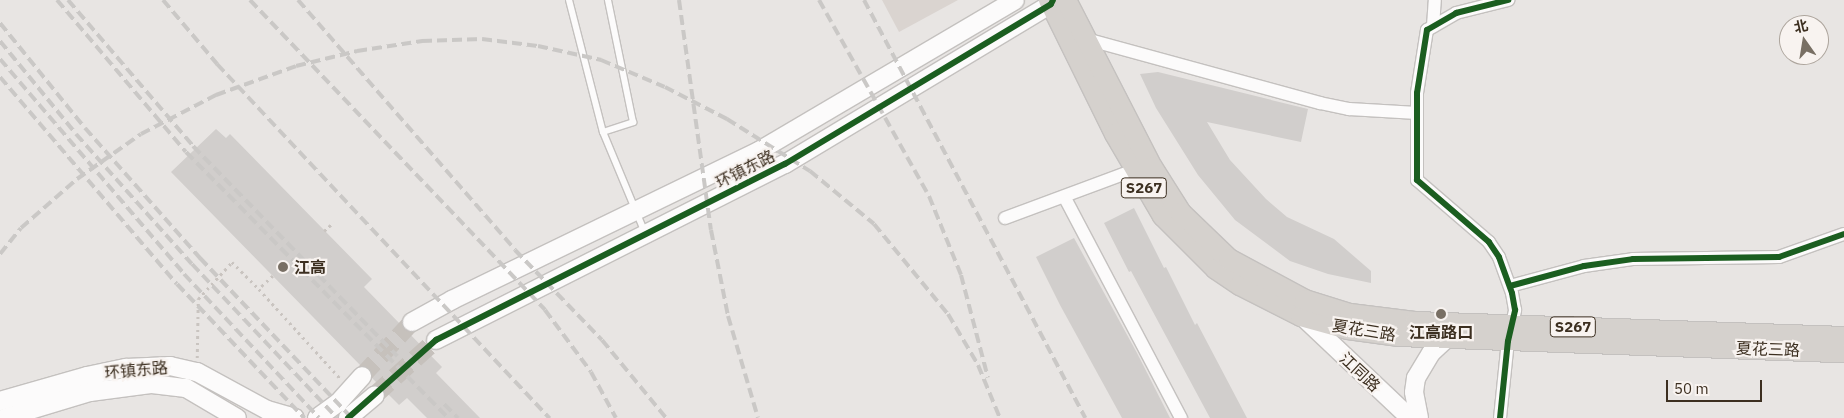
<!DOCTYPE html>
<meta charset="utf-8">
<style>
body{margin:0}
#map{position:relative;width:1844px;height:418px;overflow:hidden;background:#e8e5e3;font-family:"IBM Plex Sans","Noto Sans SC",sans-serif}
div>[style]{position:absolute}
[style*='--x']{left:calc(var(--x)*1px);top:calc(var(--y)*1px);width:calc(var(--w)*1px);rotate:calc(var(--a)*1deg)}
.built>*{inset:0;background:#dad4d0}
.building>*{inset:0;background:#d1cecc}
.secondary-tunnel>*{height:18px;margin-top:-9px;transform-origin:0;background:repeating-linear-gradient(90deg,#c6c1bc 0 18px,transparent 0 27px)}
.path>*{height:2.5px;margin-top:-1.25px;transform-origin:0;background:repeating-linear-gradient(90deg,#c9c4c0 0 2.5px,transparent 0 6.5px)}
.roads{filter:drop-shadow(1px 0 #c4c1bf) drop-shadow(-1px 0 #c4c1bf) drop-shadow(0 1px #c4c1bf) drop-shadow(0 -1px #c4c1bf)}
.lane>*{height:6px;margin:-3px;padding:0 3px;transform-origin:3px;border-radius:3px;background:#fcfbfb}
.street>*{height:12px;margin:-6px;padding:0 6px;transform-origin:6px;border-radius:6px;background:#fcfbfb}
.secondary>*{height:18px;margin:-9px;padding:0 9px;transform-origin:9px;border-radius:9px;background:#fcfbfb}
.primary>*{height:20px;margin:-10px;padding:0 10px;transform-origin:10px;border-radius:10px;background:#d5d1cd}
.rail>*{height:4px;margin-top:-2px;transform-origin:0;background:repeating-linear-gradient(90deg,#cac8c6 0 10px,transparent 0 15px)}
.cycleway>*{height:6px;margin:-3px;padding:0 3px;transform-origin:3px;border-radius:3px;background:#1b5e20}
.dots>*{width:14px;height:14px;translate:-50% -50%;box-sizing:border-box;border:2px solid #f8f3f0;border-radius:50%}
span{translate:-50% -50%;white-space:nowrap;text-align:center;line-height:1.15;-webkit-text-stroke:4.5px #f8f3f0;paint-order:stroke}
.shield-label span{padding:1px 4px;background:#f8f3f0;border:1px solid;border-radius:4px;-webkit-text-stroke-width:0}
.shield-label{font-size:15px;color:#3c2f20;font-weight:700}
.street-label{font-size:16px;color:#3c2f20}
.poi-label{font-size:16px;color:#3c2f20;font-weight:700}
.left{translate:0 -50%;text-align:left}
.north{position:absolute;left:1779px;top:15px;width:50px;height:50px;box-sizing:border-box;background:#f8f3f0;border:1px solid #ada59d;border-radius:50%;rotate:347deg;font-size:14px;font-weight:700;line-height:20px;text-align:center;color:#3c2f20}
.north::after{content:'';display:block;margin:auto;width:18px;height:22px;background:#786f64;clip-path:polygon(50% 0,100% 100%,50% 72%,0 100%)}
.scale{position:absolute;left:1666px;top:380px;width:96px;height:22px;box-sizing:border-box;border:2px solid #3c2f20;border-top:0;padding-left:6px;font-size:15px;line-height:18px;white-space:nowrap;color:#3c2f20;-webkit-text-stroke:4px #f8f3f0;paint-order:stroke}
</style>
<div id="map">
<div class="built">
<i style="clip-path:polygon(882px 0,958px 0,899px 32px)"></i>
</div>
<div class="building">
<i style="clip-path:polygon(1158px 72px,1308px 109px,1301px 142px,1207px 122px,1230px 160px,1266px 199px,1287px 217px,1334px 239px,1371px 271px,1371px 283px,1328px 274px,1290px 261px,1235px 220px,1198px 175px,1156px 108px,1140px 74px)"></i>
<i style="clip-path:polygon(216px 129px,226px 138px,230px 134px,372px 279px,364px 287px,442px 367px,436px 373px,480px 418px,427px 418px,407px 398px,399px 405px,372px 378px,369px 368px,361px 366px,171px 172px)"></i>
<i style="clip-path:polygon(1134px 208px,1164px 268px,1166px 267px,1195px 325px,1197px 323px,1247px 418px,1210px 418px,1131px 271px,1129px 272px,1104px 223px)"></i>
<i style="clip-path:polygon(1074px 238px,1137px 353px,1170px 418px,1122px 418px,1060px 305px,1036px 257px)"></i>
</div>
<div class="secondary-tunnel">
<i style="--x:362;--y:376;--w:74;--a:-47.2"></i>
<i style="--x:375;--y:395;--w:82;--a:-42"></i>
</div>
<div class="path">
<i style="--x:324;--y:231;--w:13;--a:-42"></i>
<i style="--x:273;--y:276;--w:19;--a:137"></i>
<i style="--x:259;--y:289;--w:122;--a:47.7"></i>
<i style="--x:197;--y:358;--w:59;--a:-89"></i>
<i style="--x:198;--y:299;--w:50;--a:-47.4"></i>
<i style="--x:232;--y:262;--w:38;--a:45"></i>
</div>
<div class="roads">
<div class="lane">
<i style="--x:569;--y:0;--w:136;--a:75.6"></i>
<i style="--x:603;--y:132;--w:109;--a:67.4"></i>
<i style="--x:603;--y:132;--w:32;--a:-18"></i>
<i style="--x:633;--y:122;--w:125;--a:-101.6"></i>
</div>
<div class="street">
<i style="--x:1433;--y:26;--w:26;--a:-86"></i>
<i style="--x:1086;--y:39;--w:243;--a:15.3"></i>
<i style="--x:1320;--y:103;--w:30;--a:12"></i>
<i style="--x:1349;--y:109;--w:68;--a:3.4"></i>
<i style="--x:1065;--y:198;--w:249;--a:62.2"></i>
<i style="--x:1005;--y:218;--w:138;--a:-20.4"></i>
<i style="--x:1510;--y:286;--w:77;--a:-15.1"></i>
<i style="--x:1584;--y:266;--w:49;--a:-8.1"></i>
<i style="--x:1633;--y:259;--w:146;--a:-0.8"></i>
<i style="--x:1779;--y:257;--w:69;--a:-19.5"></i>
<i style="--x:1500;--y:418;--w:77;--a:-84.1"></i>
<i style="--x:1508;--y:341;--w:32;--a:-77"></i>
<i style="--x:1515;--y:310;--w:17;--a:-100"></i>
<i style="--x:1512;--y:293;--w:38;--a:-110"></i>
<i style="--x:1499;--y:257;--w:18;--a:-124"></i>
<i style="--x:1489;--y:242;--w:95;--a:-139.3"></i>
<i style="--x:1417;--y:180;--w:87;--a:-90"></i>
<i style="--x:1417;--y:93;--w:64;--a:-81"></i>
<i style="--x:1427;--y:30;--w:34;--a:-30"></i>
<i style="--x:1456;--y:13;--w:54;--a:-14"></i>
</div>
<div class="secondary">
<i style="--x:1301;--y:315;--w:150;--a:43.4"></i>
<i style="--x:412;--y:322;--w:46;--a:-28.8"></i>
<i style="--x:452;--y:300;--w:341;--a:-25.9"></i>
<i style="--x:759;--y:151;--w:297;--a:-30.5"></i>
<i style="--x:436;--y:340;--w:391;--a:-26.8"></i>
<i style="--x:785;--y:164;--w:310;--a:-31"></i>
<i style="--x:1051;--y:4;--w:4;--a:-63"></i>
<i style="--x:0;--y:401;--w:91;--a:-16"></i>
<i style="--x:87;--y:376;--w:40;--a:-12"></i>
<i style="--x:126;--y:368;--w:44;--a:-2.6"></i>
<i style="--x:170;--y:366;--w:28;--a:13"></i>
<i style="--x:197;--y:372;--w:80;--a:28.5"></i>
<i style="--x:267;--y:410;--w:29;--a:16"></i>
<i style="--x:4;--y:418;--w:90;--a:-16.8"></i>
<i style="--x:90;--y:392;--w:63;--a:-7.4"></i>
<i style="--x:152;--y:384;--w:34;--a:7"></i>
<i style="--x:186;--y:388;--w:59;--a:30.5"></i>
<i style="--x:317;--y:418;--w:26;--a:-36"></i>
<i style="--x:338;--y:403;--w:36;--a:-48"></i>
<i style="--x:348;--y:418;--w:35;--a:-40"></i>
<i style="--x:1419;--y:418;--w:26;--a:-101"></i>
<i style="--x:1414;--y:392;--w:14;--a:-82"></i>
<i style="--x:1416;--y:378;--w:29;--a:-59"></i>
<i style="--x:1431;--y:353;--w:21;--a:-43"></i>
</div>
<div class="primary">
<i style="--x:1049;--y:0;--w:149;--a:63.8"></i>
<i style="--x:1115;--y:134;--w:95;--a:59.7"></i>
<i style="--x:1163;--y:216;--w:75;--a:45"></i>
<i style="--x:1216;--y:269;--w:29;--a:34"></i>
<i style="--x:1240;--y:285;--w:68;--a:26.9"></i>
<i style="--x:1301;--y:316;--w:49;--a:15.5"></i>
<i style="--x:1348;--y:329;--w:50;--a:8"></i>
<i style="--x:1398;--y:336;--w:446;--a:2.1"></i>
<i style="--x:1066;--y:0;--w:188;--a:62.8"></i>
<i style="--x:1152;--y:167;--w:54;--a:57.8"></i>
<i style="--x:1181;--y:213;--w:66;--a:43.8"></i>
<i style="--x:1229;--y:259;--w:86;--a:28.3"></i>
<i style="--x:1305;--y:300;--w:47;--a:17.3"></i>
<i style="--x:1350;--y:314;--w:65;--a:7"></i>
<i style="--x:1415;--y:322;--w:429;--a:2"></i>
</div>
</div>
<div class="rail">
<i style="--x:57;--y:0;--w:199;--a:49.7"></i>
<i style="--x:186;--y:152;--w:373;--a:45.4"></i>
<i style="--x:68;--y:0;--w:192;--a:49.4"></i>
<i style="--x:193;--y:146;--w:293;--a:45.8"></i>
<i style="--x:163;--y:0;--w:84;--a:49.8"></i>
<i style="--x:217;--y:64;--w:486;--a:46.8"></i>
<i style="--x:250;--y:0;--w:428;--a:46.4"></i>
<i style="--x:545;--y:310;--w:77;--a:53.4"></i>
<i style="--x:591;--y:372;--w:52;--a:61.5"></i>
<i style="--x:298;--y:0;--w:331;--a:49"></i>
<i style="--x:515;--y:250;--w:125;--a:46"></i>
<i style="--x:602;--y:340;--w:101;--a:50.6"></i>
<i style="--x:679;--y:0;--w:232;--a:82.1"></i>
<i style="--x:711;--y:230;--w:88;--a:78.8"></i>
<i style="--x:728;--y:316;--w:106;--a:73.6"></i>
<i style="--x:819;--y:0;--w:225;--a:60.7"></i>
<i style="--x:929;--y:196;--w:85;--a:67.9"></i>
<i style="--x:961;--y:275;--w:106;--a:75.3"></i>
<i style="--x:864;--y:0;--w:473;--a:62.1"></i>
<i style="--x:0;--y:23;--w:135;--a:51"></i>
<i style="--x:85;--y:128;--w:174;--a:48.5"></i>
<i style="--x:200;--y:258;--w:221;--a:46.5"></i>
<i style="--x:0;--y:41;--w:120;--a:50.7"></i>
<i style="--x:76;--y:134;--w:174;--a:48.3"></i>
<i style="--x:192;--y:264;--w:212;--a:46.7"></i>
<i style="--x:0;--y:59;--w:283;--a:49.4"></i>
<i style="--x:184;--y:274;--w:197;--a:46.8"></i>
<i style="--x:0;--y:77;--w:272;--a:49.5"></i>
<i style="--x:177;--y:284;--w:185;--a:46.5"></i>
<i style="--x:0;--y:254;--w:33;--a:-51"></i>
<i style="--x:21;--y:228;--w:74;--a:-41.2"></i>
<i style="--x:77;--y:179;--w:78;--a:-35.1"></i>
<i style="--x:141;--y:134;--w:85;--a:-27.5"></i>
<i style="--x:216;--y:95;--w:85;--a:-19.9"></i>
<i style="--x:296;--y:66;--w:63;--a:-13.8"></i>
<i style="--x:357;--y:51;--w:66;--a:-8.7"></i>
<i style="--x:422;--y:41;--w:60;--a:-1.9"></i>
<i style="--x:482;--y:39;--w:56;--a:7.1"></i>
<i style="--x:538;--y:46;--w:65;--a:12.5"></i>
<i style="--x:601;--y:60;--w:69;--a:22.9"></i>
<i style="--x:665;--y:87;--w:70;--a:27.3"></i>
<i style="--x:727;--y:119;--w:98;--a:32.1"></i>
<i style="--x:810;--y:171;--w:83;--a:39.6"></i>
<i style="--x:874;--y:224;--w:117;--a:50.6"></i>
<i style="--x:948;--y:314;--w:59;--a:59.5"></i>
<i style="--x:978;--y:365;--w:57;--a:67.5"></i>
<i style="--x:444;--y:404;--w:20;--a:45"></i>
</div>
<div class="cycleway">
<i style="--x:1510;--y:286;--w:77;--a:-15.1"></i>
<i style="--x:1584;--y:266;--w:49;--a:-8.1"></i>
<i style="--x:1633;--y:259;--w:146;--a:-0.8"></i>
<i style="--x:1779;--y:257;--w:69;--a:-19.5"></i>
<i style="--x:348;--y:418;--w:118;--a:-41.6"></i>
<i style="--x:436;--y:340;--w:391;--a:-26.8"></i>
<i style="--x:785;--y:164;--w:310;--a:-31"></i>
<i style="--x:1051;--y:4;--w:4;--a:-63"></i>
<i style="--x:1500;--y:418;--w:77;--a:-84.1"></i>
<i style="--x:1508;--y:341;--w:32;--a:-77"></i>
<i style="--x:1515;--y:310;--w:17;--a:-100"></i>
<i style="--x:1512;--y:293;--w:38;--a:-110"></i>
<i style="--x:1499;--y:257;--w:18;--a:-124"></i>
<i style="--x:1489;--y:242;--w:95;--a:-139.3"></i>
<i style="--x:1417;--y:180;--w:87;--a:-90"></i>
<i style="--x:1417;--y:93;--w:64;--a:-81"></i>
<i style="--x:1427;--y:30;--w:34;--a:-30"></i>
<i style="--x:1456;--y:13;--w:54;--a:-14"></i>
</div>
<div class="dots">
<i style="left:283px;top:267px;background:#786f64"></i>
<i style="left:1441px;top:314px;background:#786f64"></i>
</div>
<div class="shield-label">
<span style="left:1144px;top:188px">S267</span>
<span style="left:1573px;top:327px">S267</span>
</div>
<div class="street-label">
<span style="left:745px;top:169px;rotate:-27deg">环镇东路</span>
<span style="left:1364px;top:330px;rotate:9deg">夏花三路</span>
<span style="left:1768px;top:349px;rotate:2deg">夏花三路</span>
<span style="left:136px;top:370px;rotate:-5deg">环镇东路</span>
<span style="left:1360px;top:372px;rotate:43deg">江同路</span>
</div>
<div class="poi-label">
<span class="left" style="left:294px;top:267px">江高</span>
<span style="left:1441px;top:332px">江高路口</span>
</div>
<div class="north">北</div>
<div class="scale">50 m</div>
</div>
